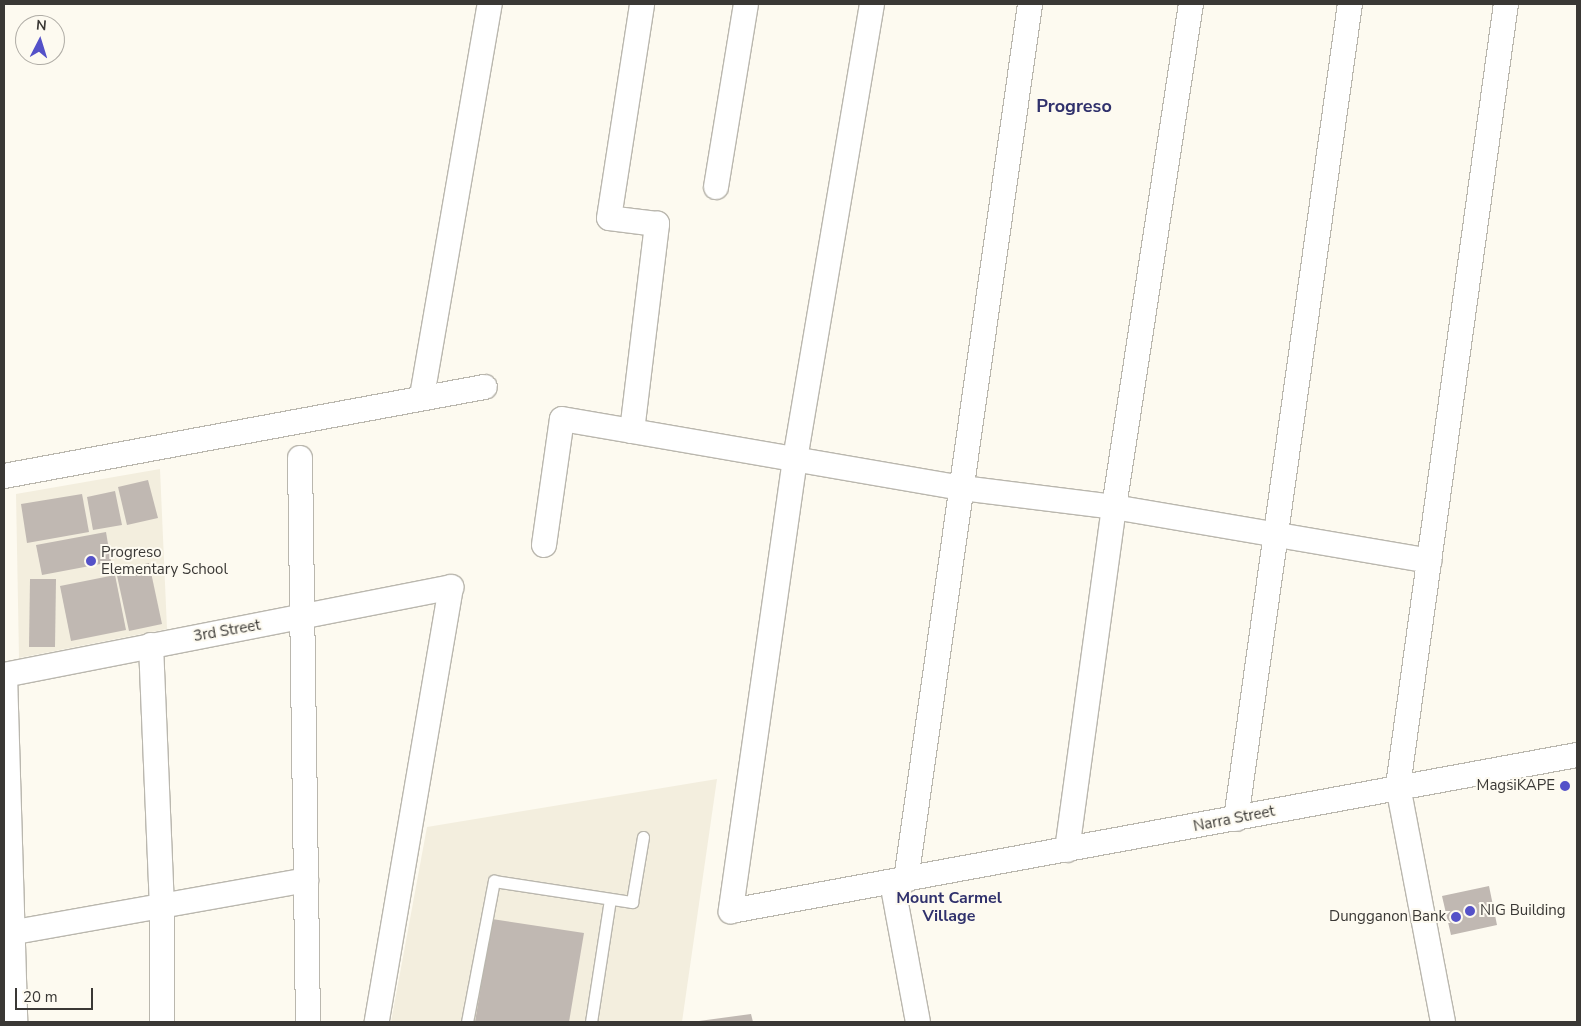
<!DOCTYPE html>
<style>
body{margin:0}
#map{position:relative;width:1581px;height:1026px;overflow:hidden;background:#fdfaf0;font-family:"Nunito Sans",sans-serif}
div>[style]{position:absolute}
[style*='--x']{left:calc(var(--x)*1px);top:calc(var(--y)*1px);width:calc(var(--w)*1px);rotate:calc(var(--a)*1deg)}
.built>*{inset:0;background:#f3eede}
.building>*{inset:0;background:#c0b8b2}
.roads{filter:drop-shadow(1px 0 #bab7ae) drop-shadow(-1px 0 #bab7ae) drop-shadow(0 1px #bab7ae) drop-shadow(0 -1px #bab7ae)}
.lane>*{height:11px;margin:-5.5px;padding:0 5.5px;transform-origin:5.5px;border-radius:5.5px;background:#fff}
.street>*{height:24px;margin:-12px;padding:0 12px;transform-origin:12px;border-radius:12px;background:#fff}
.dots>*{width:14px;height:14px;translate:-50% -50%;box-sizing:border-box;border:2px solid #fdfaf0;border-radius:50%}
span{translate:-50% -50%;white-space:nowrap;text-align:center;line-height:1.15;-webkit-text-stroke:4px #fdfaf0;paint-order:stroke}
.poi-label{font-size:15px;color:#3a3835}
.left{translate:0 -50%;text-align:left}
.right{translate:-100% -50%;text-align:right}
.street-label{font-size:15px;color:#3a3835}
.neighbourhood-label{font-size:16px;color:#30316c;font-weight:700}
.quarter-label{font-size:18px;color:#30316c;font-weight:700}
.frame{position:absolute;inset:0;border:5px solid #3a3835;pointer-events:none}
.north{position:absolute;left:15px;top:15px;width:50px;height:50px;box-sizing:border-box;background:#fdfaf0;border:1px solid #afaca5;border-radius:50%;rotate:5deg;font-size:14px;font-weight:700;line-height:20px;text-align:center;color:#3a3835}
.north::after{content:'';display:block;margin:auto;width:18px;height:22px;background:#5451c8;clip-path:polygon(50% 0,100% 100%,50% 72%,0 100%)}
.scale{position:absolute;left:15px;top:988px;width:78px;height:22px;box-sizing:border-box;border:2px solid #3a3835;border-top:0;padding-left:6px;font-size:15px;line-height:18px;white-space:nowrap;color:#3a3835;-webkit-text-stroke:4px #fdfaf0;paint-order:stroke}
</style>
<div id="map">
<div class="built">
<i style="clip-path:polygon(160px 469px,167px 629px,19px 658px,16px 494px)"></i>
<i style="clip-path:polygon(717px 779px,682px 1022px,391px 1022px,427px 827px)"></i>
</div>
<div class="building">
<i style="clip-path:polygon(148px 480px,158px 518px,127px 525px,118px 487px)"></i>
<i style="clip-path:polygon(115px 491px,122px 525px,93px 530px,87px 497px)"></i>
<i style="clip-path:polygon(82px 494px,89px 532px,27px 543px,21px 504px)"></i>
<i style="clip-path:polygon(106px 532px,111px 562px,42px 575px,36px 545px)"></i>
<i style="clip-path:polygon(149px 563px,162px 624px,129px 631px,116px 571px)"></i>
<i style="clip-path:polygon(115px 575px,126px 630px,71px 641px,60px 586px)"></i>
<i style="clip-path:polygon(30px 579px,56px 579px,55px 647px,29px 647px)"></i>
<i style="clip-path:polygon(1489px 886px,1497px 925px,1451px 935px,1442px 896px)"></i>
<i style="clip-path:polygon(492px 919px,584px 933px,569px 1022px,475px 1022px)"></i>
<i style="clip-path:polygon(751px 1014px,753px 1022px,699px 1022px,699px 1021px)"></i>
</div>
<div class="roads">
<div class="lane">
<i style="--x:467;--y:1022;--w:144;--a:-79.2"></i>
<i style="--x:494;--y:881;--w:140;--a:8.7"></i>
<i style="--x:632;--y:902;--w:66;--a:-80.4"></i>
<i style="--x:591;--y:1022;--w:124;--a:-81.2"></i>
</div>
<div class="street">
<i style="--x:872;--y:4;--w:461;--a:99.6"></i>
<i style="--x:795;--y:459;--w:457;--a:98.1"></i>
<i style="--x:731;--y:911;--w:860;--a:-10.45"></i>
<i style="--x:716;--y:187;--w:185;--a:-80.7"></i>
<i style="--x:422;--y:396;--w:398;--a:-80.2"></i>
<i style="--x:632;--y:431;--w:335;--a:9.8"></i>
<i style="--x:962;--y:488;--w:153;--a:7.1"></i>
<i style="--x:1114;--y:507;--w:320;--a:9.7"></i>
<i style="--x:300;--y:458;--w:564;--a:89.19"></i>
<i style="--x:4;--y:476;--w:489;--a:-10.5"></i>
<i style="--x:544;--y:545;--w:127;--a:-81.9"></i>
<i style="--x:562;--y:419;--w:71;--a:9.7"></i>
<i style="--x:632;--y:431;--w:209;--a:-83.1"></i>
<i style="--x:657;--y:224;--w:48;--a:-172.9"></i>
<i style="--x:609;--y:218;--w:217;--a:-81.2"></i>
<i style="--x:151;--y:645;--w:260;--a:87.6"></i>
<i style="--x:162;--y:905;--w:117;--a:90"></i>
<i style="--x:4;--y:675;--w:456;--a:-11.1"></i>
<i style="--x:451;--y:587;--w:441;--a:99.7"></i>
<i style="--x:5;--y:675;--w:347;--a:88.3"></i>
<i style="--x:1236;--y:819;--w:823;--a:-82.04"></i>
<i style="--x:1067;--y:850;--w:346;--a:-82.2"></i>
<i style="--x:1114;--y:507;--w:509;--a:-81.3"></i>
<i style="--x:906;--y:880;--w:885;--a:-81.94"></i>
<i style="--x:892;--y:882;--w:142;--a:79.5"></i>
<i style="--x:4;--y:934;--w:307;--a:-10.1"></i>
<i style="--x:1443;--y:1022;--w:240;--a:-100.8"></i>
<i style="--x:1398;--y:786;--w:789;--a:-82.14"></i>
</div>
</div>
<div class="dots">
<i style="left:91px;top:561px;background:#5451c8"></i>
<i style="left:1565px;top:786px;background:#5451c8"></i>
<i style="left:1470px;top:911px;background:#5451c8"></i>
<i style="left:1456px;top:917px;background:#5451c8"></i>
</div>
<div class="poi-label">
<span class="left" style="left:101px;top:561px">Progreso<br>Elementary School</span>
<span class="right" style="left:1555px;top:786px">MagsiKAPE</span>
<span class="left" style="left:1480px;top:911px">NIG Building</span>
<span class="right" style="left:1446px;top:917px">Dungganon Bank</span>
</div>
<div class="street-label">
<span style="left:227px;top:631px;rotate:-10deg">3rd Street</span>
<span style="left:1234px;top:819px;rotate:-11deg">Narra Street</span>
</div>
<div class="neighbourhood-label">
<span style="left:949px;top:907px">Mount Carmel<br>Village</span>
</div>
<div class="quarter-label">
<span style="left:1074px;top:106px">Progreso</span>
</div>
<div class="frame"></div>
<div class="north">N</div>
<div class="scale">20 m</div>
</div>
